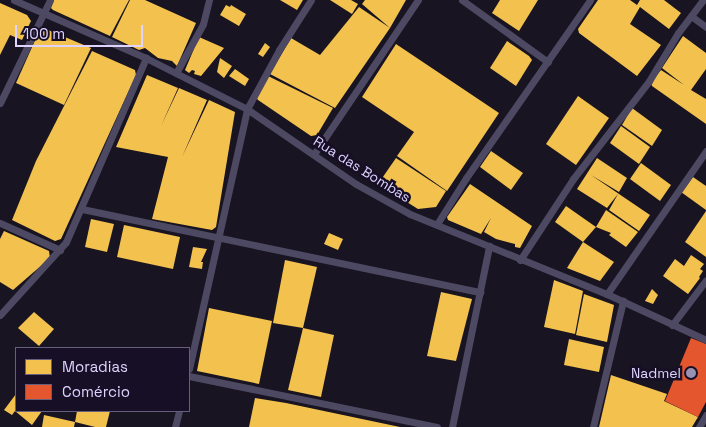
<!DOCTYPE html>
<meta charset="utf-8">
<style>
body{margin:0}
#map{position:relative;width:706px;height:427px;overflow:hidden;background:#181421;font-family:"Space Grotesk",sans-serif}
div>[style]{position:absolute}
[style*='--x']{left:calc(var(--x)*1px);top:calc(var(--y)*1px);width:calc(var(--w)*1px);rotate:calc(var(--a)*1deg)}
.homes>*{inset:0;background:#f2c14e}
.shops>*{inset:0;background:#e4572e}
.minor>*{height:7px;margin:-3.5px;padding:0 3.5px;transform-origin:3.5px;border-radius:3.5px;background:#4d4962}
.dots>*{width:14px;height:14px;translate:-50% -50%;box-sizing:border-box;border:2px solid #160f26;border-radius:50%}
span{translate:-50% -50%;white-space:nowrap;text-align:center;line-height:1.15;-webkit-text-stroke:5px #160f26;paint-order:stroke}
.street-label{font-size:14px;color:#ded4ff}
.poi-label{font-size:14px;color:#ded4ff}
.right{translate:-100% -50%;text-align:right}
.legend{position:absolute;left:15px;top:347px;width:175px;height:65px;box-sizing:border-box;background:#160f26;border:1px solid #665e7d;margin:0;padding:6px 9px;list-style:none;font-size:15px;color:#ded4ff}
.legend li{display:flex;align-items:center;gap:10px;height:25px}
.legend b{width:25px;border:1px solid #665e7d}
.scale{position:absolute;left:15px;top:25px;width:128px;height:22px;box-sizing:border-box;border:2px solid #ded4ff;border-top:0;padding-left:6px;font-size:15px;line-height:18px;white-space:nowrap;color:#ded4ff;-webkit-text-stroke:4px #160f26;paint-order:stroke}
</style>
<div id="map">
<div class="homes">
<i style="clip-path:polygon(54px 0,129px 0,110px 36px,53px 10px,51px 8px)"></i>
<i style="clip-path:polygon(130px 0,145px 0,196px 23px,177px 66px,172px 61px,158px 58px,145px 48px,139px 50px,112px 37px)"></i>
<i style="clip-path:polygon(280px 0,303px 0,297px 10px)"></i>
<i style="clip-path:polygon(330px 0,351px 0,358px 4px,352px 14px)"></i>
<i style="clip-path:polygon(365px 0,406px 0,390px 28px,335px 108px,270px 74px,291px 38px,320px 55px,359px 7px,390px 28px,362px 4px)"></i>
<i style="clip-path:polygon(500px 0,538px 0,519px 31px,492px 13px)"></i>
<i style="clip-path:polygon(598px 0,630px 0,637px 5px,640px 0,664px 0,681px 13px,669px 29px,640px 7px,630px 24px,661px 45px,637px 76px,579px 33px,578px 29px)"></i>
<i style="clip-path:polygon(0 3px,27px 15px,31px 21px,22px 40px,10px 35px,0 55px)"></i>
<i style="clip-path:polygon(226px 5px,230px 7px,231px 5px,246px 14px,239px 26px,220px 15px)"></i>
<i style="clip-path:polygon(41px 27px,91px 48px,64px 105px,16px 83px)"></i>
<i style="clip-path:polygon(683px 36px,706px 53px,706px 69px,691px 90px,706px 99px,706px 124px,652px 86px,651px 82px,661px 70px,684px 85px,662px 68px)"></i>
<i style="clip-path:polygon(199px 37px,224px 48px,201px 76px,194px 74px,195px 71px,192px 70px,189px 73px,185px 70px)"></i>
<i style="clip-path:polygon(507px 41px,529px 56px,532px 60px,516px 86px,490px 68px)"></i>
<i style="clip-path:polygon(265px 43px,270px 47px,263px 57px,258px 54px)"></i>
<i style="clip-path:polygon(396px 44px,499px 113px,447px 191px,397px 156px,414px 132px,362px 97px)"></i>
<i style="clip-path:polygon(92px 51px,135px 70px,136px 75px,61px 239px,55px 241px,12px 220px,36px 161px)"></i>
<i style="clip-path:polygon(220px 58px,232px 66px,224px 78px,217px 72px)"></i>
<i style="clip-path:polygon(235px 69px,249px 79px,245px 86px,229px 76px)"></i>
<i style="clip-path:polygon(147px 75px,178px 88px,161px 126px,179px 88px,207px 100px,182px 157px,209px 100px,235px 112px,216px 227px,212px 230px,152px 219px,168px 157px,116px 147px)"></i>
<i style="clip-path:polygon(268px 76px,333px 108px,317px 135px,311px 136px,258px 100px,256px 97px)"></i>
<i style="clip-path:polygon(578px 96px,609px 118px,576px 165px,546px 144px)"></i>
<i style="clip-path:polygon(632px 108px,662px 130px,652px 146px,622px 125px)"></i>
<i style="clip-path:polygon(621px 126px,650px 147px,639px 164px,610px 143px)"></i>
<i style="clip-path:polygon(491px 151px,523px 173px,511px 190px,480px 167px)"></i>
<i style="clip-path:polygon(396px 158px,446px 191px,436px 207px,418px 209px,378px 184px)"></i>
<i style="clip-path:polygon(597px 158px,627px 178px,619px 192px,591px 175px,650px 215px,639px 231px,609px 210px,618px 194px,607px 208px,577px 189px)"></i>
<i style="clip-path:polygon(641px 163px,671px 185px,660px 201px,630px 179px)"></i>
<i style="clip-path:polygon(693px 177px,706px 186px,706px 210px,681px 192px)"></i>
<i style="clip-path:polygon(470px 184px,532px 226px,520px 248px,515px 247px,515px 244px,496px 239px,484px 232px,491px 218px,481px 234px,448px 220px,447px 217px)"></i>
<i style="clip-path:polygon(566px 206px,596px 227px,583px 242px,555px 222px)"></i>
<i style="clip-path:polygon(606px 210px,638px 232px,626px 247px,609px 235px,611px 233px,596px 227px)"></i>
<i style="clip-path:polygon(706px 211px,706px 257px,685px 242px)"></i>
<i style="clip-path:polygon(91px 219px,114px 224px,107px 252px,85px 247px)"></i>
<i style="clip-path:polygon(124px 225px,180px 237px,173px 269px,117px 257px)"></i>
<i style="clip-path:polygon(4px 231px,49px 251px,50px 258px,13px 290px,0 282px,0 239px)"></i>
<i style="clip-path:polygon(329px 233px,343px 239px,338px 250px,324px 244px)"></i>
<i style="clip-path:polygon(583px 242px,614px 262px,600px 281px,567px 268px)"></i>
<i style="clip-path:polygon(193px 247px,207px 249px,201px 262px,203px 262px,202px 269px,189px 267px)"></i>
<i style="clip-path:polygon(691px 255px,704px 264px,700px 269px,703px 271px,699px 277px,700px 278px,688px 294px,663px 276px,675px 259px,684px 266px)"></i>
<i style="clip-path:polygon(285px 260px,317px 267px,303px 328px,273px 323px)"></i>
<i style="clip-path:polygon(554px 280px,583px 291px,575px 334px,544px 327px)"></i>
<i style="clip-path:polygon(652px 289px,658px 295px,653px 304px,645px 301px)"></i>
<i style="clip-path:polygon(441px 292px,472px 299px,456px 361px,427px 356px)"></i>
<i style="clip-path:polygon(584px 294px,614px 305px,607px 342px,576px 335px)"></i>
<i style="clip-path:polygon(209px 308px,272px 321px,259px 384px,197px 371px)"></i>
<i style="clip-path:polygon(34px 312px,54px 329px,39px 346px,18px 328px)"></i>
<i style="clip-path:polygon(303px 328px,334px 335px,321px 397px,288px 390px)"></i>
<i style="clip-path:polygon(569px 339px,604px 347px,599px 372px,564px 365px)"></i>
<i style="clip-path:polygon(611px 375px,667px 394px,664px 401px,698px 417px,692px 427px,599px 427px)"></i>
<i style="clip-path:polygon(16px 394px,16px 411px,42px 411px,32px 425px,15px 411px,12px 415px,4px 410px)"></i>
<i style="clip-path:polygon(255px 398px,286px 403px,400px 427px,249px 427px)"></i>
<i style="clip-path:polygon(77px 411px,110px 411px,106px 427px,95px 427px,75px 422px)"></i>
<i style="clip-path:polygon(44px 415px,75px 422px,74px 427px,42px 427px)"></i>
</div>
<div class="shops">
<i style="clip-path:polygon(691px 338px,706px 344px,706px 402px,698px 417px,665px 401px)"></i>
</div>
<div class="minor">
<i style="--x:14;--y:0;--w:144;--a:23.7"></i>
<i style="--x:146;--y:58;--w:113;--a:26.8"></i>
<i style="--x:247;--y:109;--w:132;--a:34.5"></i>
<i style="--x:356;--y:184;--w:62;--a:29.1"></i>
<i style="--x:410;--y:214;--w:213;--a:22.1"></i>
<i style="--x:607;--y:294;--w:109;--a:24.9"></i>
<i style="--x:462;--y:0;--w:106;--a:35.8"></i>
<i style="--x:691;--y:16;--w:19;--a:36"></i>
<i style="--x:176;--y:73;--w:56;--a:-61.1"></i>
<i style="--x:203;--y:24;--w:25;--a:-76"></i>
<i style="--x:0;--y:103;--w:114;--a:-64.1"></i>
<i style="--x:314;--y:154;--w:186;--a:-56"></i>
<i style="--x:82;--y:209;--w:407;--a:11.8"></i>
<i style="--x:0;--y:223;--w:66;--a:24.2"></i>
<i style="--x:437;--y:224;--w:54;--a:-57.8"></i>
<i style="--x:466;--y:178;--w:217;--a:-55.1"></i>
<i style="--x:520;--y:260;--w:97;--a:-56.8"></i>
<i style="--x:573;--y:179;--w:124;--a:-52.2"></i>
<i style="--x:649;--y:81;--w:56;--a:-58.9"></i>
<i style="--x:678;--y:33;--w:41;--a:-52.9"></i>
<i style="--x:607;--y:294;--w:174;--a:-55.3"></i>
<i style="--x:0;--y:315;--w:98;--a:-47.9"></i>
<i style="--x:66;--y:242;--w:201;--a:-66.5"></i>
<i style="--x:672;--y:325;--w:56;--a:-52.9"></i>
<i style="--x:189;--y:369;--w:266;--a:-77.4"></i>
<i style="--x:247;--y:109;--w:67;--a:-61.5"></i>
<i style="--x:279;--y:50;--w:59;--a:-57.4"></i>
<i style="--x:189;--y:376;--w:253;--a:11.6"></i>
<i style="--x:175;--y:427;--w:16;--a:-76"></i>
<i style="--x:452;--y:427;--w:185;--a:-78.4"></i>
<i style="--x:593;--y:427;--w:130;--a:-76.6"></i>
<i style="--x:699;--y:427;--w:14;--a:-60"></i>
</div>
<div class="dots">
<i style="left:691px;top:373px;background:#9991b1"></i>
</div>
<div class="street-label">
<span style="left:362px;top:169px;rotate:32deg">Rua das Bombas</span>
</div>
<div class="poi-label">
<span class="right" style="left:681px;top:373px">Nadmel</span>
</div>
<ul class="legend">
<li><b style="height:14px;background:#f2c14e"></b>Moradias</li>
<li><b style="height:14px;background:#e4572e"></b>Comércio</li>
</ul>
<div class="scale">100 m</div>
</div>
